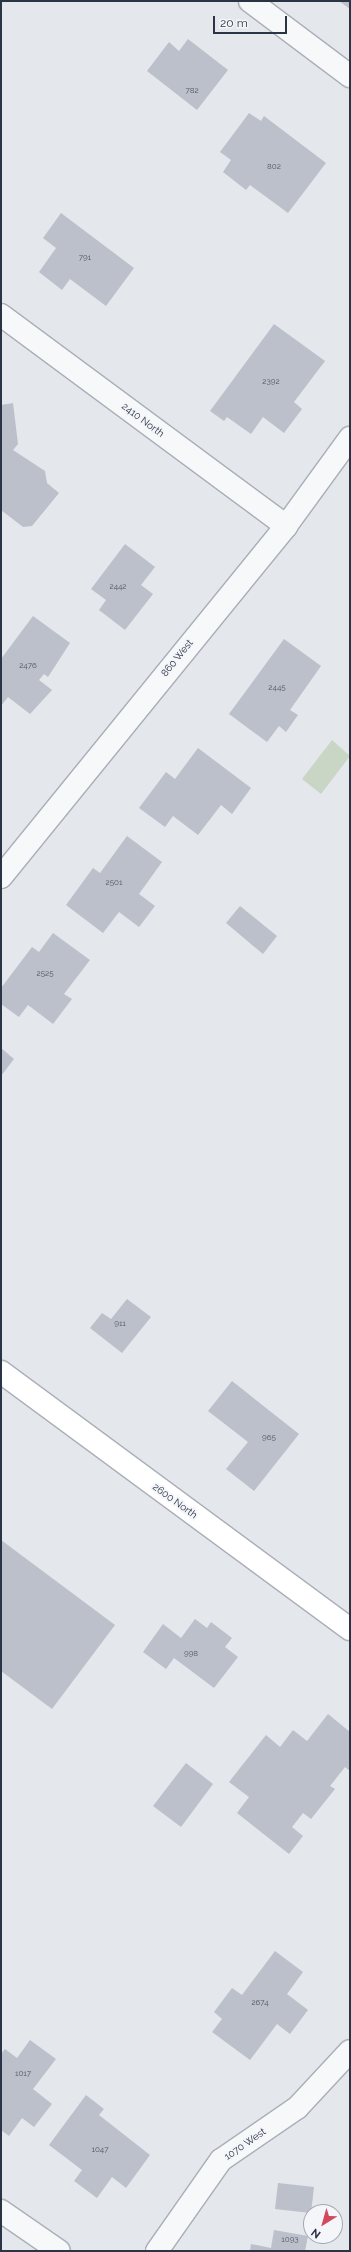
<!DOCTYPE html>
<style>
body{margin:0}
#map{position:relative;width:351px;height:2252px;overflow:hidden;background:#e4e7ec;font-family:Raleway,sans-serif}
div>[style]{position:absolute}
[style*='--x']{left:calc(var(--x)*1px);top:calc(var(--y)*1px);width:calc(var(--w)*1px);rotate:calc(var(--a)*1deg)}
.green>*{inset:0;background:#c9d6c5}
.building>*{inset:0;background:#bbc0ca}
.roads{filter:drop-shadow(1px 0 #a9aeb7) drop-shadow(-1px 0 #a9aeb7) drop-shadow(0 1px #a9aeb7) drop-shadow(0 -1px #a9aeb7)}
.street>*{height:22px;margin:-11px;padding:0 11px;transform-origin:11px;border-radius:11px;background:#f7f8fa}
.secondary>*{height:22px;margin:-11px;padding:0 11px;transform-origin:11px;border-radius:11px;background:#fff}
span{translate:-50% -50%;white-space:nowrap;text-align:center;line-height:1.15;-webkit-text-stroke:4px #f4f6f9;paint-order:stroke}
.number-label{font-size:8px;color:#4f5766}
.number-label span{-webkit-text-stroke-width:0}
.street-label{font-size:10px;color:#2b3445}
.frame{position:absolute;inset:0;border:2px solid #2b3445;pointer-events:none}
.north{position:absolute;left:303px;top:2204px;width:40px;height:40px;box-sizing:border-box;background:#f4f6f9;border:1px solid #a4a8b1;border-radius:50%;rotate:217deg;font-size:11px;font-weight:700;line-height:16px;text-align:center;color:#2b3445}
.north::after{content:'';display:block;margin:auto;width:14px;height:18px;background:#d1495b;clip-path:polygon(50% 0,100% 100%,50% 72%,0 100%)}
.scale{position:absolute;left:213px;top:16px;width:74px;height:18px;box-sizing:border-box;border:2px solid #2b3445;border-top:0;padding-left:5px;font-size:12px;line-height:14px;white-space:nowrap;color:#2b3445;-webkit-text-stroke:3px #f4f6f9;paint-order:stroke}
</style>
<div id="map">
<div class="green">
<i style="clip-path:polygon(332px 740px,350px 756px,321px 794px,302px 779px)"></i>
</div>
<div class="building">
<i style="clip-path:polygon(339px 1px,350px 1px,350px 9px)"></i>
<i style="clip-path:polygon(188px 39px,228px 70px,197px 110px,147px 71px,169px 42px,179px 51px)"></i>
<i style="clip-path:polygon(249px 113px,261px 121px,264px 116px,326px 163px,288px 213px,250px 185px,246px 190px,223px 172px,231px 160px,220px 152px)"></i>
<i style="clip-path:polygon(61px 213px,134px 268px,106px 306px,70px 279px,62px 290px,39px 272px,56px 248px,43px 238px)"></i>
<i style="clip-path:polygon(274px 324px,325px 361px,294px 402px,302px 409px,284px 433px,263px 417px,251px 434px,227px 417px,224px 421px,210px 411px)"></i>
<i style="clip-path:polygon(13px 403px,18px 444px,13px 450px,45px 471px,47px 483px,59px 493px,32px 526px,23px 527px,1px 510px,1px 405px)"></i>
<i style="clip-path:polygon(125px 544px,155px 567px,141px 585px,153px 594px,125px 630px,99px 610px,106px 600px,91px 589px)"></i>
<i style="clip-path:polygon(33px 616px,70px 643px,48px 677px,44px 674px,39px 680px,52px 690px,30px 714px,8px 697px,1px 706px,1px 659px)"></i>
<i style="clip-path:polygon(284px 639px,321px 666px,290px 710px,298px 715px,286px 732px,279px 726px,267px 742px,229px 714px)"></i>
<i style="clip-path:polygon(198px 748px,251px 788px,232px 814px,221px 805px,198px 835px,173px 816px,165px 827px,139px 808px,166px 772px,175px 779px)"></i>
<i style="clip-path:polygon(127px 836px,162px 862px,139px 894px,155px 906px,139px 927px,119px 912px,103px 933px,66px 905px,93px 868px,100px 873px)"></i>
<i style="clip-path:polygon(240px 906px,277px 936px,263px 954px,226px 923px)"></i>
<i style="clip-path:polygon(53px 933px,90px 960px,64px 994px,72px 999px,53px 1024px,28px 1005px,19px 1017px,1px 1004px,1px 988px,32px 947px,39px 952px)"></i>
<i style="clip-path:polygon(1px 1048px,14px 1059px,1px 1076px)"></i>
<i style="clip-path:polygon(127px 1299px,151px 1317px,122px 1353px,90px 1328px,102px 1313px,111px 1319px)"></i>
<i style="clip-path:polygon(232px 1381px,299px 1434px,254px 1491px,226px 1469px,248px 1442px,208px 1411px)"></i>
<i style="clip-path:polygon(1px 1540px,115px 1625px,52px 1709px,1px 1671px)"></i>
<i style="clip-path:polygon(195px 1619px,207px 1628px,211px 1622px,232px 1638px,225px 1647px,238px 1657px,214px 1688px,174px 1658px,166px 1669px,143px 1652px,163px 1624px,181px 1638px)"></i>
<i style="clip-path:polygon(328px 1714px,350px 1732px,350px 1771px,345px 1767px,330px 1786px,335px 1789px,311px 1819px,303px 1813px,292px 1827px,303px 1836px,289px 1854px,237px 1813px,249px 1797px,229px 1782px,266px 1735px,280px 1747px,293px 1730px,307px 1741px)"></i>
<i style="clip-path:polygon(186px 1763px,213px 1784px,181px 1827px,153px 1806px)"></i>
<i style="clip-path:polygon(275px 1951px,303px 1972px,287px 1994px,308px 2010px,290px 2034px,277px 2024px,250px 2060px,212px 2032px,222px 2019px,214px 2012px,232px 1988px,242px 1995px)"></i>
<i style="clip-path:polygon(30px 2040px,56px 2059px,33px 2089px,52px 2104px,34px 2127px,22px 2118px,9px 2136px,1px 2130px,1px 2054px,5px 2049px,17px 2058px)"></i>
<i style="clip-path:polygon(86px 2095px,104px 2109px,99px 2115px,150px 2155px,126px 2188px,112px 2177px,97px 2198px,74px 2181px,82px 2170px,49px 2145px)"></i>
<i style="clip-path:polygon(278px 2183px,314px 2187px,311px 2213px,275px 2209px)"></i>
<i style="clip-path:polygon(274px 2230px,308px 2236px,305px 2251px,250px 2251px,251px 2244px,271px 2248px)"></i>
</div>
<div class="roads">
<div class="street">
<i style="--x:250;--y:1;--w:125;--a:36.9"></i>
<i style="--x:1;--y:315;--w:355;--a:36.5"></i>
<i style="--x:1;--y:877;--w:452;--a:-50.9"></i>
<i style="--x:286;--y:526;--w:109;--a:-54"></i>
<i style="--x:1;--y:2211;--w:70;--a:34.6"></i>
<i style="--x:157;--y:2251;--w:111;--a:-54.9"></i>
<i style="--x:221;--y:2160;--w:93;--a:-34.5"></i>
<i style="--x:298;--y:2107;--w:76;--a:-47.1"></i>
</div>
<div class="secondary">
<i style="--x:1;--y:1372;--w:433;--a:36.4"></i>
</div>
</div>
<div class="number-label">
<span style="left:192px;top:91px">782</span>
<span style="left:274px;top:167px">802</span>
<span style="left:85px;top:258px">791</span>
<span style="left:271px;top:382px">2392</span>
<span style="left:118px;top:587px">2442</span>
<span style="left:28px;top:666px">2476</span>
<span style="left:277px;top:688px">2445</span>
<span style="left:114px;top:883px">2501</span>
<span style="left:45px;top:974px">2525</span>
<span style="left:120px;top:1324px">911</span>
<span style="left:269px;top:1438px">965</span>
<span style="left:191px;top:1654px">998</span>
<span style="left:260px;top:2003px">2674</span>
<span style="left:23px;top:2074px">1017</span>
<span style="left:100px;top:2150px">1047</span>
<span style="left:290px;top:2240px">1093</span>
</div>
<div class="street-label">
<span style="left:143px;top:420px;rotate:37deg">2410 North</span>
<span style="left:177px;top:658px;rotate:-51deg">860 West</span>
<span style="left:175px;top:1501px;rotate:36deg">2600 North</span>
<span style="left:245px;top:2144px;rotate:-35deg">1070 West</span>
</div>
<div class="frame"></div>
<div class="north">N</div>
<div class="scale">20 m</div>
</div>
